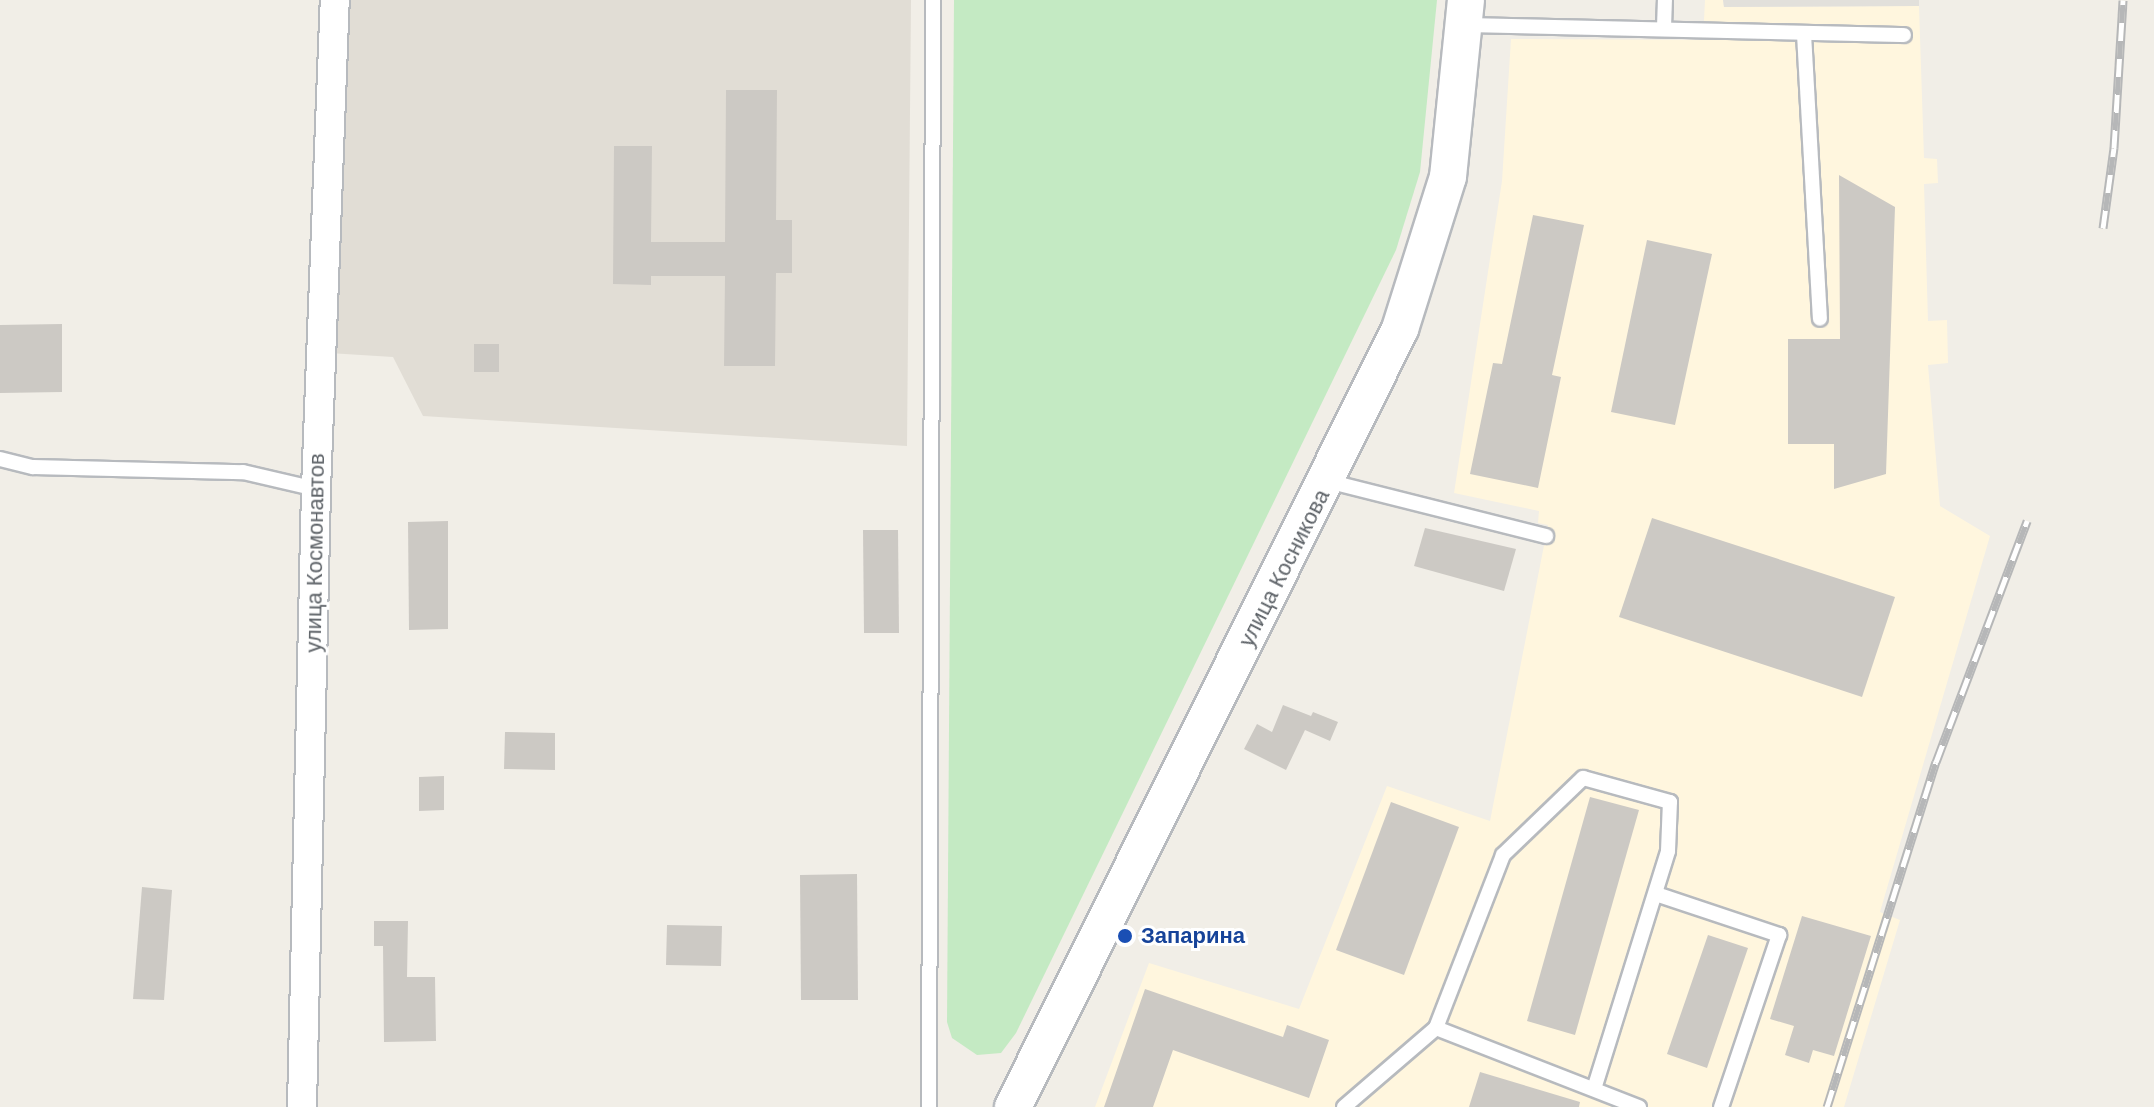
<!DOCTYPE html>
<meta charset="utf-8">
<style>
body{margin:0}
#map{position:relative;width:2154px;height:1107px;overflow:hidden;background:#f1eee7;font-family:Arial,sans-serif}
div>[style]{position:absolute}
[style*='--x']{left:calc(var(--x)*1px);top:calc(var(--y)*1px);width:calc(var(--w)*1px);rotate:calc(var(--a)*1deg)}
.commercial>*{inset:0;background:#fff6de}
.industrial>*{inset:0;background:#e2e0db}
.education>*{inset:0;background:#e1ddd5}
.green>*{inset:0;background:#c4eac3}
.building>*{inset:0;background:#ccc9c4}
.roads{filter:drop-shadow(2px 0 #b7babe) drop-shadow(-2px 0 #b7babe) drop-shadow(0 2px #b7babe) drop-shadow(0 -2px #b7babe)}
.service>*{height:14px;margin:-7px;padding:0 7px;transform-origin:7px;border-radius:7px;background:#fff}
.minor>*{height:28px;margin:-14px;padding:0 14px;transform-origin:14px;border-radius:14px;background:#fff}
.tertiary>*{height:36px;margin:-18px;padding:0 18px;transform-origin:18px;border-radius:18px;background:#fff}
.rail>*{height:9px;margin-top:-4.5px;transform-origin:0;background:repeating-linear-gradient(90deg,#fff 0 18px,#b6b7b8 0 36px);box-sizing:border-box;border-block:2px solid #b6b7b8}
.dots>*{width:22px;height:22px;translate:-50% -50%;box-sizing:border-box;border:4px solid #fff;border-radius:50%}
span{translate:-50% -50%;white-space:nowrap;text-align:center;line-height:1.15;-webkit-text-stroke:6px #fff;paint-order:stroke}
.street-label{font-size:22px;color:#5e6368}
.transit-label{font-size:22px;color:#164399;font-weight:700}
.left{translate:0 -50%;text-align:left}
</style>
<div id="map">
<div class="commercial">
<i style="clip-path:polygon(1705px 0,1723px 0,1724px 7px,1919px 6px,1924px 158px,1937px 159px,1938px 183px,1924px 184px,1928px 321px,1947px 320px,1948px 363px,1928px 365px,1940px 506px,1990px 536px,1880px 912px,1900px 920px,1844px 1107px,1095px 1107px,1149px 963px,1299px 1009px,1387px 786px,1490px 821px,1548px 525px,1538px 523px,1539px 511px,1454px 493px,1502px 181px,1511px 39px,1703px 40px)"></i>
</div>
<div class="industrial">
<i style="clip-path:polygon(1723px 0,1919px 0,1919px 6px,1724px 7px)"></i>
</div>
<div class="education">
<i style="clip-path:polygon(346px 0,911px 0,907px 446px,423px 416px,393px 357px,329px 353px)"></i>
</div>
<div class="green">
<i style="clip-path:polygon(954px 0,1437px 0,1420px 172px,1396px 250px,1016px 1033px,1001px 1053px,977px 1055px,952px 1038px,947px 1022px)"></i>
</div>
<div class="building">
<i style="clip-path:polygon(726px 90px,777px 90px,776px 220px,792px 220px,792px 273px,776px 273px,775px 366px,724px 366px,725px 276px,651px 276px,651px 285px,613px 284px,614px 146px,652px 146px,651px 242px,725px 242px)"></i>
<i style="clip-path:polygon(1839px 175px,1895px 207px,1886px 474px,1834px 489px,1834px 444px,1788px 444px,1788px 339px,1840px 339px)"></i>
<i style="clip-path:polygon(1533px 215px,1584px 225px,1552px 375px,1561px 377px,1538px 488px,1470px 474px,1493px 363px,1502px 364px)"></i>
<i style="clip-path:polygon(1647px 240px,1712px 254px,1675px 425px,1611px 412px)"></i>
<i style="clip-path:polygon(62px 324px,62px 392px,0 393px,0 325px)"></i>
<i style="clip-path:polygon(474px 344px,499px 344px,499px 372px,474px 372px)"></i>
<i style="clip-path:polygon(1652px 518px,1895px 597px,1862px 697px,1619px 617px)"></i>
<i style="clip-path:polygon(448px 521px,448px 629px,409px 630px,408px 522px)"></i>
<i style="clip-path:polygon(1425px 528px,1516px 549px,1504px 591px,1414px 566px)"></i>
<i style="clip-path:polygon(863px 530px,898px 530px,899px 633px,864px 633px)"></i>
<i style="clip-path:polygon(1283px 705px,1311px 716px,1308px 722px,1313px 712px,1338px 722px,1330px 741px,1305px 730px,1286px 770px,1244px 749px,1257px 724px,1272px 732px)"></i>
<i style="clip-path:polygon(505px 732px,555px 733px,555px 770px,504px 769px)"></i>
<i style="clip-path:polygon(444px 776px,444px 810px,419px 811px,419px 777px)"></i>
<i style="clip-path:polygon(1590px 797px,1639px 810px,1575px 1035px,1527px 1021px)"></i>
<i style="clip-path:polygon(1391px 802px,1459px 827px,1404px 975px,1336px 950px)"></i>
<i style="clip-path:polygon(857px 874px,858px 1000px,801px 1000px,800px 875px)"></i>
<i style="clip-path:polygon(142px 887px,172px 890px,164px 1000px,133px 999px)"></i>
<i style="clip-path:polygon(1802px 916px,1871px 936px,1834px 1056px,1813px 1050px,1809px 1063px,1785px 1055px,1794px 1026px,1770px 1019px)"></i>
<i style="clip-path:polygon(374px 921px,408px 921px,407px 977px,435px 977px,436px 1041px,384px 1042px,383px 946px,374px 946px)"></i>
<i style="clip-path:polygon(667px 925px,722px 926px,721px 966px,666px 965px)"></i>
<i style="clip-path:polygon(1708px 935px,1748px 948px,1707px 1068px,1667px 1054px)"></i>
<i style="clip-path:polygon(1145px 989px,1283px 1037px,1287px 1025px,1329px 1040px,1309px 1098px,1173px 1050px,1153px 1107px,1104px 1107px)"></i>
<i style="clip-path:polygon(1480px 1072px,1580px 1102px,1579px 1107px,1469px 1107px)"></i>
</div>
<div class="roads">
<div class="service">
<i style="--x:1464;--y:25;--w:440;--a:1.3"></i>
<i style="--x:1664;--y:27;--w:27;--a:-88"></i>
<i style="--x:1804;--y:34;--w:285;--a:86.8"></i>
<i style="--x:0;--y:459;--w:34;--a:14"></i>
<i style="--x:33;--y:467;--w:210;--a:1.4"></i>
<i style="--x:243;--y:472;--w:75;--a:13.1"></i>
<i style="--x:1327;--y:481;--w:226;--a:14.1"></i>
<i style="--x:1656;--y:894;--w:130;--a:18.4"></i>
<i style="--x:1779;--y:935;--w:182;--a:108.6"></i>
<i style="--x:1594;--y:1089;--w:249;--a:-72.7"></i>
<i style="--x:1668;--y:851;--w:49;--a:-87.7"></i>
<i style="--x:1670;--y:802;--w:90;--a:-164.6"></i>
<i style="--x:1583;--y:778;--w:111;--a:136.1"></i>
<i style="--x:1503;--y:855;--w:186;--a:111.2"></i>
<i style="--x:1436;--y:1028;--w:218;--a:21.3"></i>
<i style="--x:929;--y:1107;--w:1107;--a:-89.79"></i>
<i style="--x:1344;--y:1107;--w:121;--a:-40.7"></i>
</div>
<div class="minor">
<i style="--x:302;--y:1107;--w:618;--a:-88.7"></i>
<i style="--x:316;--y:489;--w:489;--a:-87.8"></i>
</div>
<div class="tertiary">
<i style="--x:1013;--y:1107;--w:869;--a:-63.55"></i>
<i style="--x:1400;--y:329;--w:159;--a:-72.5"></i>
<i style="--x:1448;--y:177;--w:178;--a:-84.2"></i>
</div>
</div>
<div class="rail">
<i style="--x:2103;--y:228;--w:81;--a:-82.2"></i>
<i style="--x:2114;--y:148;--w:148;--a:-86.5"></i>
<i style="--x:1827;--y:1107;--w:362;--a:-72.5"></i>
<i style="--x:1936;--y:762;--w:258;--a:-69.3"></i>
</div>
<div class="dots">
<i style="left:1125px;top:936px;background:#1a4fb4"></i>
</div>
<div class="street-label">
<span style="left:315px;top:553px;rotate:-89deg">улица Космонавтов</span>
<span style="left:1284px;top:568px;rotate:-63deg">улица Косникова</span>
</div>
<div class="transit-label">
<span class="left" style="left:1141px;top:936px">Запарина</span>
</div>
</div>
